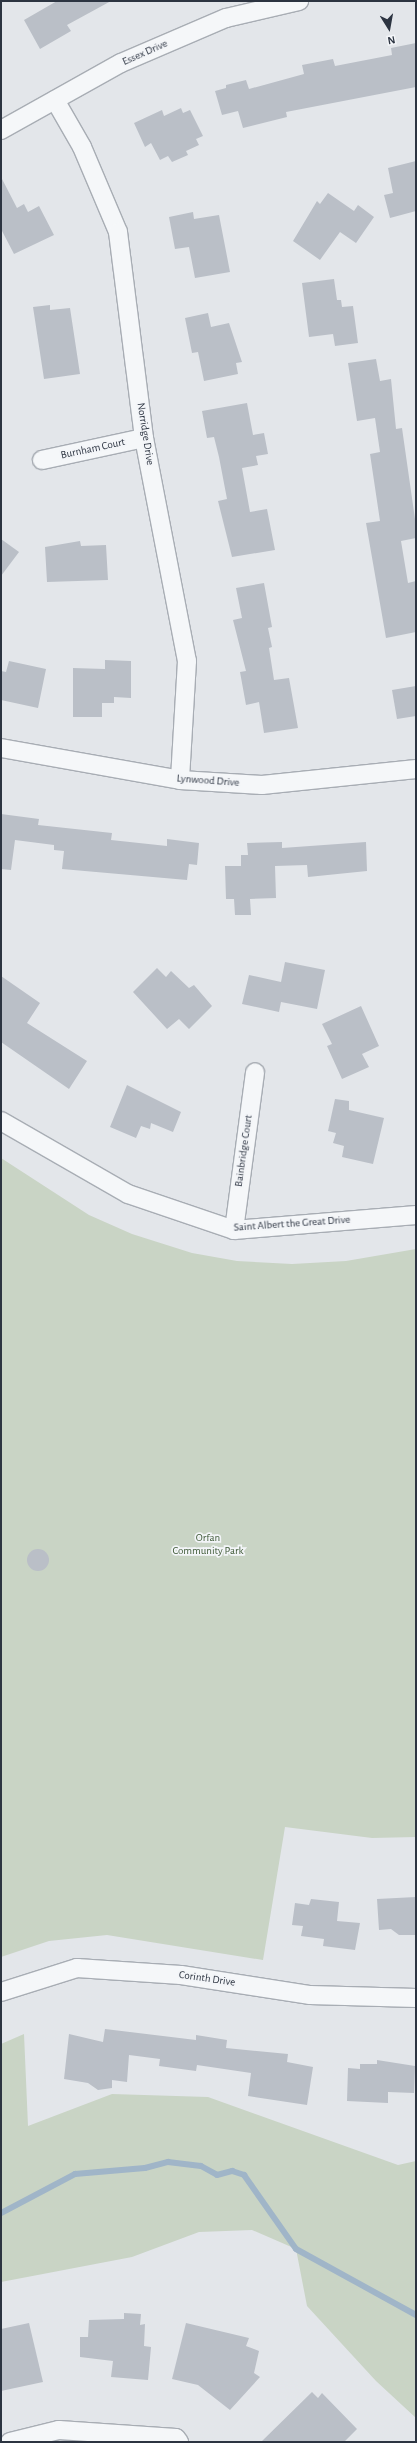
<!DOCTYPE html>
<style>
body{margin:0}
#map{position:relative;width:417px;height:2443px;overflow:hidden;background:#e3e6ea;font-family:"Alegreya Sans",sans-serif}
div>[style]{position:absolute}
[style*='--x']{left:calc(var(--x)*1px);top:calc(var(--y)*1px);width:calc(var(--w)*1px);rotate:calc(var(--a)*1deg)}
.green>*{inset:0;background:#c9d4c5}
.stream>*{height:6px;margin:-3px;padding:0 3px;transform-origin:3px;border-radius:3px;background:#a0b5c8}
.building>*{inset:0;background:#babfc7}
.round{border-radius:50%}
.roads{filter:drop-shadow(1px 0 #a8adb4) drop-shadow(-1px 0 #a8adb4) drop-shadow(0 1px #a8adb4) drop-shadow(0 -1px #a8adb4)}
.minor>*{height:18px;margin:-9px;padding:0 9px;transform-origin:9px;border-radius:9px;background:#f5f7f9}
span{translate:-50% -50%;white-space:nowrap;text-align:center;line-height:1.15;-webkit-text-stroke:3.5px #f3f5f8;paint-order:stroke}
.street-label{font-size:11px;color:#2c3441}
.park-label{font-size:11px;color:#415c3a}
.frame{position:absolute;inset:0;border:2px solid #2c3441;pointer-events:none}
.north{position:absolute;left:369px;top:8px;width:40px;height:40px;-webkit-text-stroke:3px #f3f5f8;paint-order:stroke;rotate:169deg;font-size:11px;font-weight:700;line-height:16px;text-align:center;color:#2c3441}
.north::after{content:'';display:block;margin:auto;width:14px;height:18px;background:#2c3441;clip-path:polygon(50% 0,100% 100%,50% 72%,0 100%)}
</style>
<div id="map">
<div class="green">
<i style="clip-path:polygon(1px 1158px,89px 1215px,132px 1234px,192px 1253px,237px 1261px,292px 1264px,346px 1261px,416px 1249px,416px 1837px,372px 1838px,285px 1827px,263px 1960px,107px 1935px,49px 1941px,1px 1957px)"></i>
<i style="clip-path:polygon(24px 2034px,28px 2126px,112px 2094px,208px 2097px,398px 2165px,416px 2161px,416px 2418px,376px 2381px,307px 2306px,296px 2249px,252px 2230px,199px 2232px,132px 2257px,1px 2282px,1px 2044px)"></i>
</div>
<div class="stream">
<i style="--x:1;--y:2213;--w:84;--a:-27.8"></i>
<i style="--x:75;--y:2174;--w:70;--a:-4.9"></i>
<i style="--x:145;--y:2168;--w:24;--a:-15"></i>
<i style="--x:168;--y:2162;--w:33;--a:7"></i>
<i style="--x:201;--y:2166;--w:18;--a:29"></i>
<i style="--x:217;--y:2175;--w:16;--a:-15"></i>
<i style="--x:232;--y:2171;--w:13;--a:18"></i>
<i style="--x:244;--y:2175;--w:90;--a:54.9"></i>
<i style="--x:296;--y:2249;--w:137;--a:28.8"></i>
</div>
<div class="building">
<i style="clip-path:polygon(57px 1px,111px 1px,67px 25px,71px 31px,40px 49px,24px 20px)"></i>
<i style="clip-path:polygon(416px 43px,416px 87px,286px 112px,287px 117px,243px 128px,238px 111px,222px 115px,215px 91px,226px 88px,226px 85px,246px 80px,249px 89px,304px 74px,302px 65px,333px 59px,335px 66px,392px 55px,391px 48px)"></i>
<i style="clip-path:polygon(181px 108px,183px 113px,190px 110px,203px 136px,196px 139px,199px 145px,186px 151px,188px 155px,172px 162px,168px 156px,160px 160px,151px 143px,145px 147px,134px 123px,162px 110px,164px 116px)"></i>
<i style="clip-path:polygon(416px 161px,416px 211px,390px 218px,384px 195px,393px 193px,388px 168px)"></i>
<i style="clip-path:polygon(1px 177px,17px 208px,24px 204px,28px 212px,39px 206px,54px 235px,14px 254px,1px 229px)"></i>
<i style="clip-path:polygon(328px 193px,354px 211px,358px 205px,374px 217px,356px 243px,340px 232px,320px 260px,293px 241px,317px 201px,320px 204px)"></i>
<i style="clip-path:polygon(193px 212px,194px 219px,219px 215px,230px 272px,195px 278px,189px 247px,175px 249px,169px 217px)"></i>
<i style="clip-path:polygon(334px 279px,337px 300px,341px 300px,342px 307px,353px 306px,358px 343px,335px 346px,333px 334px,309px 337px,302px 283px)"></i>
<i style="clip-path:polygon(50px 305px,50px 310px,70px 308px,80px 374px,44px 379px,33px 307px)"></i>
<i style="clip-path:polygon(208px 313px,211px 327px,229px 323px,242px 362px,236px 363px,238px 374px,204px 381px,198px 352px,192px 353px,185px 318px)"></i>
<i style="clip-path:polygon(376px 359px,380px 381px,391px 379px,396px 429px,402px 428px,416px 526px,416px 538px,401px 541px,408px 583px,416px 581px,416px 632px,386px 638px,366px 523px,380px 521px,370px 454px,380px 452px,375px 418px,357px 421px,348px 363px)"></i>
<i style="clip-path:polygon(247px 403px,253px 435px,264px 433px,268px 454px,256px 456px,258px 465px,242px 468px,250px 512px,267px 509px,275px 550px,232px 557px,218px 501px,227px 499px,219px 457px,214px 437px,207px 438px,202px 411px)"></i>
<i style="clip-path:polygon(1px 539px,19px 552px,1px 576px)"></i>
<i style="clip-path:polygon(80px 541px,81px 546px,106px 545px,108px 580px,47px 582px,45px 547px)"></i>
<i style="clip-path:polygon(264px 583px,272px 627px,268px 628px,272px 647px,269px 648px,274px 680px,289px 678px,298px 728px,264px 733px,259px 702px,246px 705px,240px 672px,246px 671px,233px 620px,242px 618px,236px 588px)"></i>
<i style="clip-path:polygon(105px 660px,131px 661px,131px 698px,114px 697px,114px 703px,102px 703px,102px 717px,73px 717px,73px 668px,105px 669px)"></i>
<i style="clip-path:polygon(9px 661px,46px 669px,38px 708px,1px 700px,1px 671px,6px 672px)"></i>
<i style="clip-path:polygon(416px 686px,416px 716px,397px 719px,392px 690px)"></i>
<i style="clip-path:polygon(1px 814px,39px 819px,38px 825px,112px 833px,111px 840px,167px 846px,167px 839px,199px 843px,197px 865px,189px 864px,187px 880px,62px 869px,64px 851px,54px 850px,54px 845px,15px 840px,11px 870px,1px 869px)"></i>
<i style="clip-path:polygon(282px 842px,282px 848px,366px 842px,367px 871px,308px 877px,307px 865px,275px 866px,276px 898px,250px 899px,251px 915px,235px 915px,234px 899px,226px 899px,225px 866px,241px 866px,241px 855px,248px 855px,247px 843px)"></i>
<i style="clip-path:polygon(285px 962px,325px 970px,317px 1009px,281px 1002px,279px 1012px,242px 1004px,249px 975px,281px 982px)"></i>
<i style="clip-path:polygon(157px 968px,166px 977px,171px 971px,189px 988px,194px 985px,212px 1006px,189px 1029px,179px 1019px,167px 1029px,133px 992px)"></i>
<i style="clip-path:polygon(1px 976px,40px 1003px,27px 1023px,87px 1061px,69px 1089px,1px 1042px)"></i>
<i style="clip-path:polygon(361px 1006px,379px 1046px,362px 1054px,369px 1067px,342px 1079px,327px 1046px,332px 1044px,322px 1024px)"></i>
<i style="clip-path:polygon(127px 1085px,181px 1112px,173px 1132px,151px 1123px,150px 1129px,141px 1126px,136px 1138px,110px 1127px)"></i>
<i style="clip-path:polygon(335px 1099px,349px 1101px,349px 1110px,384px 1118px,373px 1164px,342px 1157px,344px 1146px,333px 1143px,336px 1133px,328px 1131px)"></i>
<i class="round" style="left:27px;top:1549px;width:22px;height:22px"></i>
<i style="clip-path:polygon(416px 1897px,416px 1935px,399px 1935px,391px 1929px,379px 1930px,377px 1899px)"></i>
<i style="clip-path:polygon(311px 1899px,339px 1902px,337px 1921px,360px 1923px,355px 1950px,323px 1946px,324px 1939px,301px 1936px,303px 1926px,292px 1925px,295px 1903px,309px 1905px)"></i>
<i style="clip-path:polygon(105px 2029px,196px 2040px,196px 2035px,227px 2040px,226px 2048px,288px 2054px,287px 2062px,313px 2067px,307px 2105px,248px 2096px,251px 2073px,197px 2065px,196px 2071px,159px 2066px,160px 2059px,129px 2055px,127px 2082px,112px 2080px,112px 2088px,98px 2090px,88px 2083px,64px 2079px,69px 2034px,103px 2042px)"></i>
<i style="clip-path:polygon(377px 2060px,415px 2066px,414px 2093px,388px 2092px,388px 2103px,347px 2101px,348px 2068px,360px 2069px,360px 2064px,377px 2064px)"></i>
<i style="clip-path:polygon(124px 2313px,141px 2314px,140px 2325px,145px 2324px,144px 2346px,151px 2347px,148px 2380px,111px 2377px,113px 2361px,80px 2357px,80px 2337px,88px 2337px,89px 2320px,124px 2319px)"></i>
<i style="clip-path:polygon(29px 2323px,43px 2382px,1px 2391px,1px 2329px)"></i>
<i style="clip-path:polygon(186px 2323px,249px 2338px,246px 2346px,259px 2351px,254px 2373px,260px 2377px,230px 2410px,198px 2385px,172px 2379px)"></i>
<i style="clip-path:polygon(312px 2392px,318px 2398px,322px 2393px,357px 2429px,344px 2442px,261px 2442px)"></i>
</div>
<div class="roads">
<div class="minor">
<i style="--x:55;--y:100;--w:54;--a:60.1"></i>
<i style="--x:82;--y:147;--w:92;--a:67"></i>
<i style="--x:118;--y:232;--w:208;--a:82.8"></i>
<i style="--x:144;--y:438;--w:227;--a:79.1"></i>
<i style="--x:187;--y:661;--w:119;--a:93.4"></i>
<i style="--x:1;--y:130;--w:137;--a:-29.2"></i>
<i style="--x:121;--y:63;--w:114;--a:-23.2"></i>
<i style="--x:226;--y:18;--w:75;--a:-13.1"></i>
<i style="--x:42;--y:460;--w:104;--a:-12.2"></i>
<i style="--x:1;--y:748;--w:182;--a:10.1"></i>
<i style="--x:180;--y:780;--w:82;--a:3.5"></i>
<i style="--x:262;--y:785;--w:155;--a:-5.9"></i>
<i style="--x:1;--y:1121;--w:146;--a:29.9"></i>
<i style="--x:128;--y:1194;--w:112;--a:18.8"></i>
<i style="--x:234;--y:1230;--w:183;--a:-4.7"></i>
<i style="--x:234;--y:1230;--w:159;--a:-82.4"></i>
<i style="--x:1;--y:1992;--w:80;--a:-17.5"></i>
<i style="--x:77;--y:1968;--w:104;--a:3.9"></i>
<i style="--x:181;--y:1975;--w:131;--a:8.8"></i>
<i style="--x:310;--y:1995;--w:106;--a:1.6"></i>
<i style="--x:10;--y:2442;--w:50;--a:-13.8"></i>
<i style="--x:59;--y:2430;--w:117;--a:3.9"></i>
<i style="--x:176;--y:2438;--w:5;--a:53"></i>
</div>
</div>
<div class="street-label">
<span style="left:145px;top:53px;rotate:-24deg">Essex Drive</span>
<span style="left:145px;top:434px;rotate:81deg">Norridge Drive</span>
<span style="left:93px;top:449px;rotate:-12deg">Burnham Court</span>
<span style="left:208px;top:781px;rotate:4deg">Lynwood Drive</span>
<span style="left:244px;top:1151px;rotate:-82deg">Bainbridge Court</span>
<span style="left:292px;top:1224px;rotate:-4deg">Saint Albert the Great Drive</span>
<span style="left:207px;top:1979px;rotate:8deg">Corinth Drive</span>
</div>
<div class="park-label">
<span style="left:208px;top:1545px">Orfan<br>Community Park</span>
</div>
<div class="frame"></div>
<div class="north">N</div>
</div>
